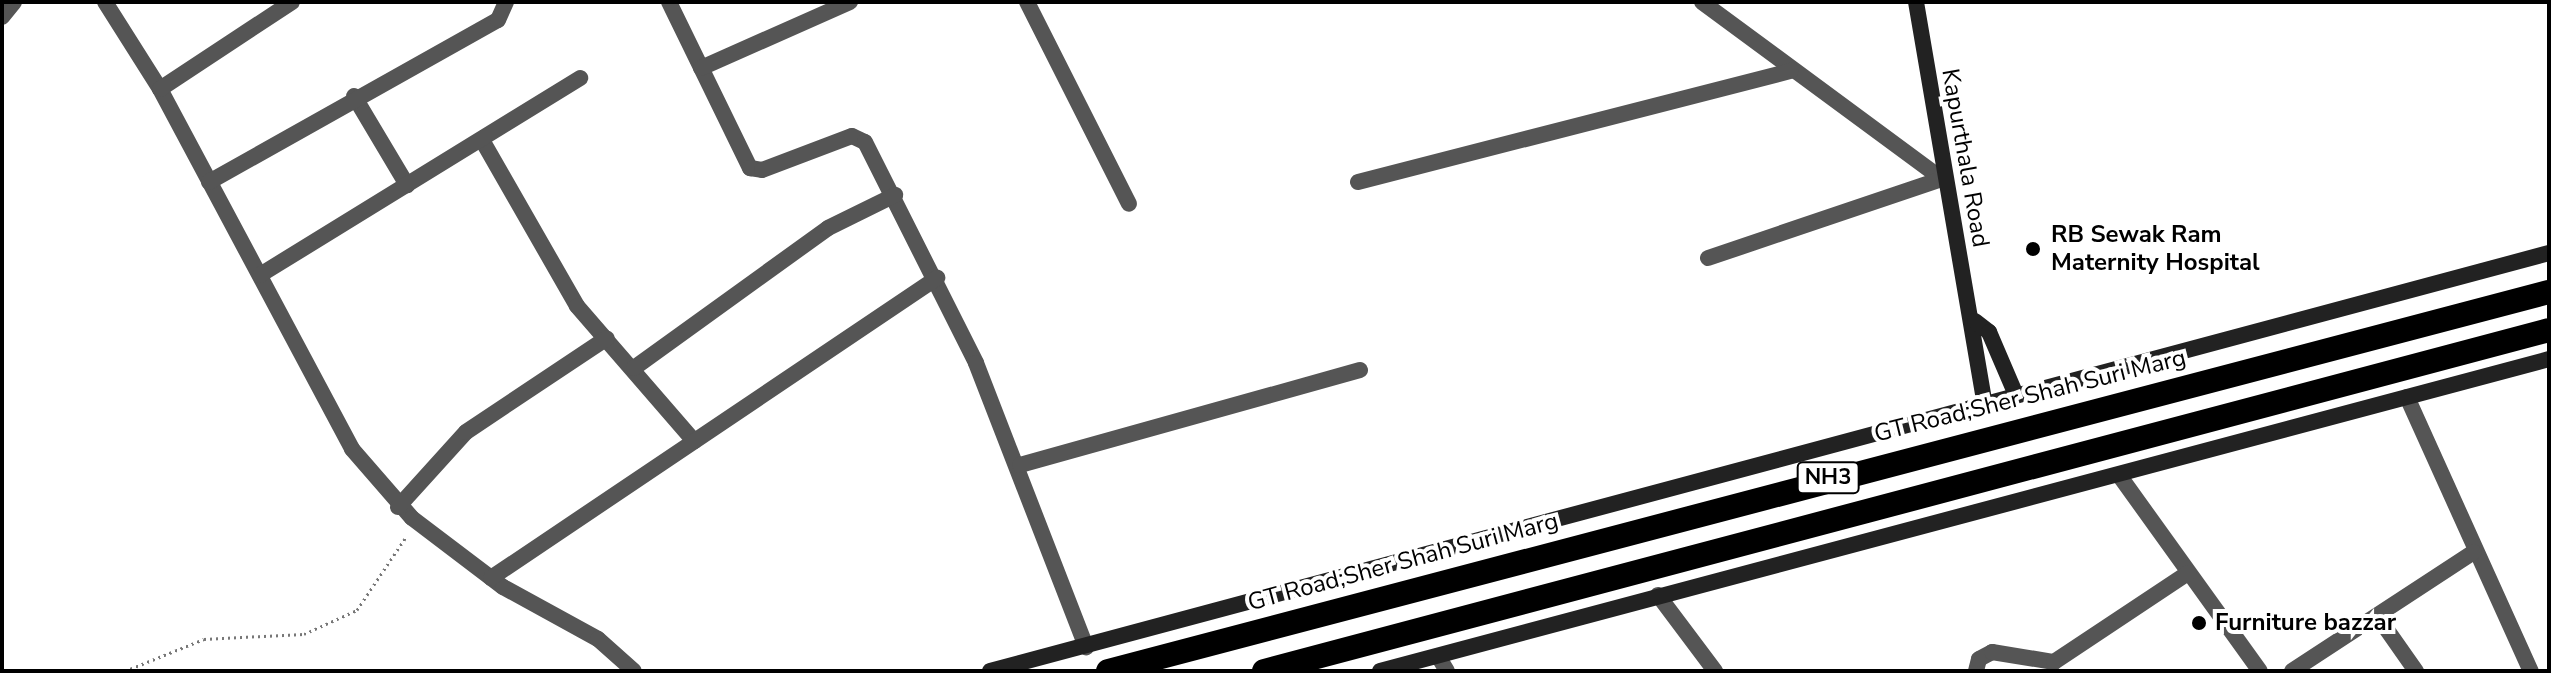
<!DOCTYPE html>
<style>
body{margin:0}
#map{position:relative;width:2551px;height:673px;overflow:hidden;background:#fff;font-family:"Nunito Sans",sans-serif}
div>[style]{position:absolute}
[style*='--x']{left:calc(var(--x)*1px);top:calc(var(--y)*1px);width:calc(var(--w)*1px);rotate:calc(var(--a)*1deg)}
.path>*{height:3px;margin-top:-1.5px;transform-origin:0;background:repeating-linear-gradient(90deg,#777 0 2px,transparent 0 6px)}
.street>*{height:16px;margin:-8px;padding:0 8px;transform-origin:8px;border-radius:8px;background:#555}
.secondary>*{height:16px;margin:-8px;padding:0 8px;transform-origin:8px;border-radius:8px;background:#222}
.highway>*{height:24px;margin:-12px;padding:0 12px;transform-origin:12px;border-radius:12px;background:#000}
.dots>*{width:22px;height:22px;translate:-50% -50%;box-sizing:border-box;border:4px solid #fff;border-radius:50%}
span{translate:-50% -50%;white-space:nowrap;text-align:center;line-height:1.15;-webkit-text-stroke:8px #fff;paint-order:stroke}
.shield-label span{padding:2px 6px;background:#fff;border:2px solid;border-radius:6px;-webkit-text-stroke-width:0}
.shield-label{font-size:22px;color:#000;font-weight:700}
.street-label{font-size:24px;color:#000}
.poi-label{font-size:24px;color:#000;font-weight:700}
.left{translate:0 -50%;text-align:left}
.frame{position:absolute;inset:0;border:4px solid #000;pointer-events:none}
</style>
<div id="map">
<div class="path">
<i style="--x:125;--y:671;--w:85;--a:-22.1"></i>
<i style="--x:204;--y:639;--w:100;--a:-2.9"></i>
<i style="--x:304;--y:634;--w:58;--a:-24.4"></i>
<i style="--x:357;--y:610;--w:88;--a:-56.1"></i>
</div>
<div class="street">
<i style="--x:105;--y:2;--w:103;--a:57.7"></i>
<i style="--x:160;--y:89;--w:408;--a:61.9"></i>
<i style="--x:352;--y:449;--w:91;--a:49"></i>
<i style="--x:412;--y:518;--w:114;--a:37.2"></i>
<i style="--x:503;--y:587;--w:108;--a:28.7"></i>
<i style="--x:598;--y:639;--w:48;--a:41.6"></i>
<i style="--x:669;--y:2;--w:185;--a:64"></i>
<i style="--x:750;--y:168;--w:12;--a:9"></i>
<i style="--x:762;--y:170;--w:96;--a:-20.7"></i>
<i style="--x:852;--y:136;--w:14;--a:25"></i>
<i style="--x:865;--y:142;--w:247;--a:63.3"></i>
<i style="--x:976;--y:363;--w:305;--a:68.8"></i>
<i style="--x:1027;--y:2;--w:226;--a:63.2"></i>
<i style="--x:1702;--y:2;--w:298;--a:36.4"></i>
<i style="--x:2;--y:17;--w:19;--a:-51"></i>
<i style="--x:701;--y:68;--w:163;--a:-23.9"></i>
<i style="--x:160;--y:89;--w:158;--a:-33.4"></i>
<i style="--x:354;--y:96;--w:104;--a:59.2"></i>
<i style="--x:482;--y:140;--w:191;--a:60.2"></i>
<i style="--x:577;--y:306;--w:179;--a:49.1"></i>
<i style="--x:209;--y:182;--w:331;--a:-29.3"></i>
<i style="--x:498;--y:20;--w:20;--a:-66"></i>
<i style="--x:1358;--y:182;--w:447;--a:-14.4"></i>
<i style="--x:1708;--y:258;--w:247;--a:-18.7"></i>
<i style="--x:260;--y:275;--w:376;--a:-31.6"></i>
<i style="--x:634;--y:368;--w:239;--a:-35.8"></i>
<i style="--x:828;--y:228;--w:75;--a:-26.2"></i>
<i style="--x:2407;--y:397;--w:301;--a:65.7"></i>
<i style="--x:1020;--y:465;--w:353;--a:-15.6"></i>
<i style="--x:2119;--y:475;--w:241;--a:54.3"></i>
<i style="--x:398;--y:507;--w:101;--a:-47.8"></i>
<i style="--x:466;--y:432;--w:169;--a:-33.7"></i>
<i style="--x:491;--y:578;--w:538;--a:-33.93"></i>
<i style="--x:1658;--y:595;--w:95;--a:53.1"></i>
<i style="--x:2378;--y:617;--w:66;--a:54.9"></i>
<i style="--x:1438;--y:656;--w:17;--a:59"></i>
<i style="--x:1976;--y:671;--w:12;--a:-76"></i>
<i style="--x:1979;--y:659;--w:15;--a:-28"></i>
<i style="--x:1992;--y:652;--w:63;--a:9.2"></i>
<i style="--x:2054;--y:662;--w:161;--a:-33.6"></i>
<i style="--x:2292;--y:671;--w:217;--a:-33.2"></i>
</div>
<div class="secondary">
<i style="--x:1916;--y:2;--w:408;--a:80.3"></i>
<i style="--x:1975;--y:321;--w:18;--a:38"></i>
<i style="--x:1989;--y:332;--w:69;--a:66.8"></i>
<i style="--x:990;--y:671;--w:1614;--a:-15.01"></i>
<i style="--x:1380;--y:671;--w:1210;--a:-14.94"></i>
</div>
<div class="highway">
<i style="--x:1108;--y:671;--w:1490;--a:-14.74"></i>
<i style="--x:1264;--y:671;--w:1329;--a:-14.86"></i>
</div>
<div class="dots">
<i style="left:2033px;top:249px;background:#000"></i>
<i style="left:2199px;top:623px;background:#000"></i>
</div>
<div class="shield-label">
<span style="left:1828px;top:478px">NH3</span>
</div>
<div class="street-label">
<span style="left:1965px;top:158px;rotate:80deg">Kapurthala Road</span>
<span style="left:2030px;top:396px;rotate:-14deg">GT Road;Sher Shah Suri Marg</span>
<span style="left:1403px;top:562px;rotate:-15deg">GT Road;Sher Shah Suri Marg</span>
</div>
<div class="poi-label">
<span class="left" style="left:2051px;top:249px">RB Sewak Ram<br>Maternity Hospital</span>
<span class="left" style="left:2215px;top:623px">Furniture bazzar</span>
</div>
<div class="frame"></div>
</div>
